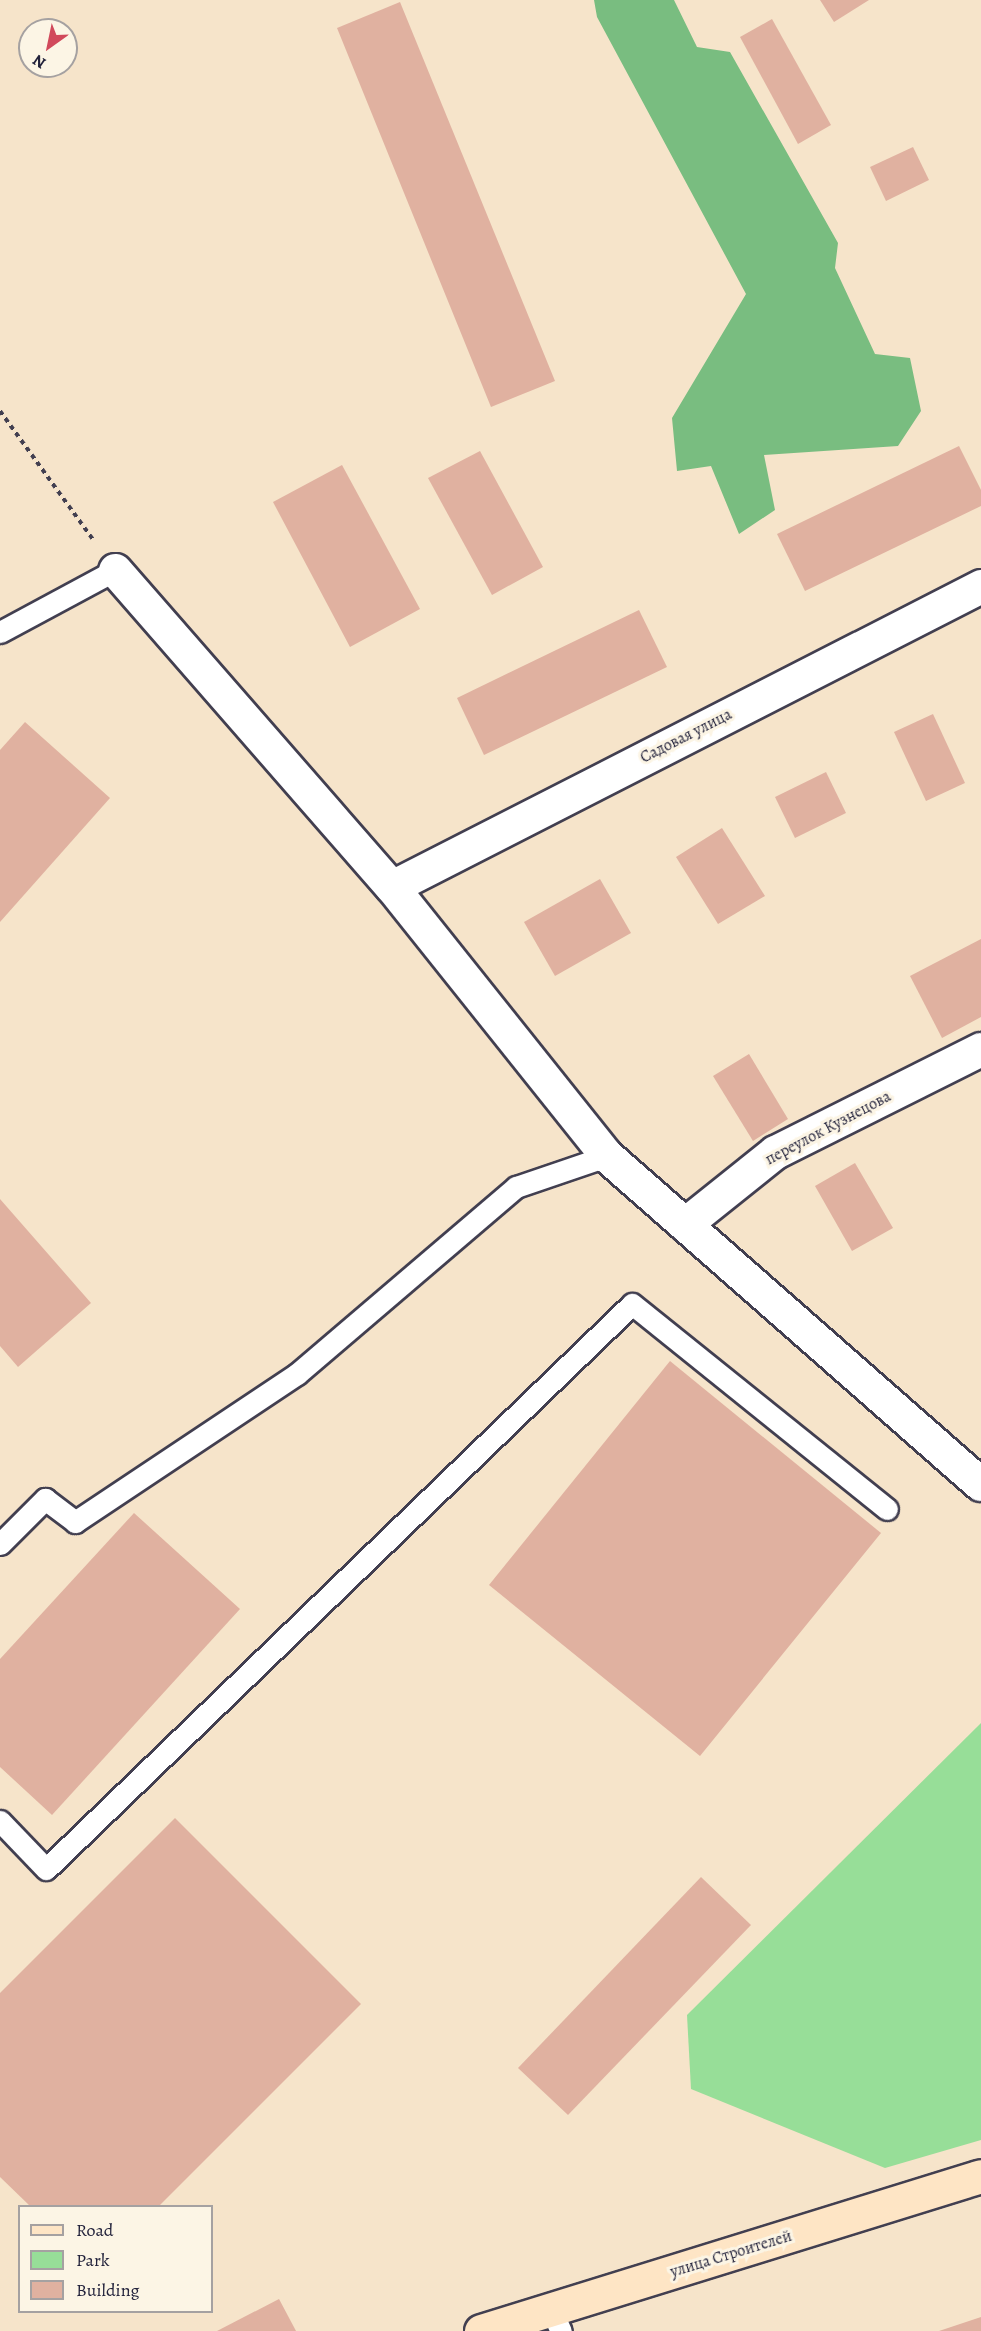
<!DOCTYPE html>
<meta charset="utf-8">
<style>
body{margin:0}
#map{position:relative;width:981px;height:2331px;overflow:hidden;background:#f6e4ca;font-family:Alegreya,serif}
div>[style]{position:absolute}
[style*='--x']{left:calc(var(--x)*1px);top:calc(var(--y)*1px);width:calc(var(--w)*1px);rotate:calc(var(--a)*1deg)}
.green>*{inset:0;background:#97de98}
.forest>*{inset:0;background:#79bd80}
.building>*{inset:0;background:#e0b1a0}
.path>*{height:4px;margin-top:-2px;transform-origin:0;background:repeating-linear-gradient(90deg,#423f50 0 4.5px,transparent 0 9px)}
.roads{filter:drop-shadow(2px 0 #423f50) drop-shadow(-2px 0 #423f50) drop-shadow(0 2px #423f50) drop-shadow(0 -2px #423f50)}
.service>*{height:21px;margin:-10.5px;padding:0 10.5px;transform-origin:10.5px;border-radius:10.5px;background:#fff}
.minor>*{height:33px;margin:-16.5px;padding:0 16.5px;transform-origin:16.5px;border-radius:16.5px;background:#fff}
.tertiary>*{height:33px;margin:-16.5px;padding:0 16.5px;transform-origin:16.5px;border-radius:16.5px;background:#fff}
.secondary>*{height:33px;margin:-16.5px;padding:0 16.5px;transform-origin:16.5px;border-radius:16.5px;background:#fee5c5}
span{translate:-50% -50%;white-space:nowrap;text-align:center;line-height:1.15;-webkit-text-stroke:6px #fcf5e5;paint-order:stroke}
.street-label{font-size:16px;color:#22223b}
.legend{position:absolute;left:18px;top:2205px;width:195px;height:108px;box-sizing:border-box;background:#fcf5e5;border:2px solid #a5a1a1;margin:0;padding:8px 10px;list-style:none;font-size:18px;color:#22223b}
.legend li{display:flex;align-items:center;gap:12px;height:30px}
.legend b{width:30px;border:2px solid #a5a1a1}
.north{position:absolute;left:18px;top:18px;width:60px;height:60px;box-sizing:border-box;background:#fcf5e5;border:2px solid #a5a1a1;border-radius:50%;rotate:213deg;font-size:16px;font-weight:700;line-height:24px;text-align:center;color:#22223b}
.north::after{content:'';display:block;margin:auto;width:21px;height:27px;background:#d1495b;clip-path:polygon(50% 0,100% 100%,50% 72%,0 100%)}
</style>
<div id="map">
<div class="green">
<i style="clip-path:polygon(981px 1723px,981px 2140px,885px 2168px,691px 2089px,687px 2015px)"></i>
</div>
<div class="forest">
<i style="clip-path:polygon(594px 0,674px 0,697px 47px,730px 52px,838px 243px,835px 268px,875px 354px,910px 358px,921px 411px,898px 446px,764px 455px,775px 510px,739px 534px,711px 466px,677px 471px,672px 418px,746px 294px,597px 17px)"></i>
</div>
<div class="building">
<i style="clip-path:polygon(820px 0,869px 0,834px 22px)"></i>
<i style="clip-path:polygon(400px 2px,555px 381px,491px 407px,337px 28px)"></i>
<i style="clip-path:polygon(772px 19px,831px 125px,798px 144px,740px 37px)"></i>
<i style="clip-path:polygon(913px 147px,929px 180px,886px 201px,870px 167px)"></i>
<i style="clip-path:polygon(959px 446px,981px 490px,981px 506px,805px 591px,777px 534px)"></i>
<i style="clip-path:polygon(480px 451px,543px 567px,492px 595px,428px 478px)"></i>
<i style="clip-path:polygon(342px 465px,420px 609px,350px 647px,273px 502px)"></i>
<i style="clip-path:polygon(639px 610px,667px 667px,484px 755px,457px 698px)"></i>
<i style="clip-path:polygon(933px 714px,965px 783px,926px 801px,894px 732px)"></i>
<i style="clip-path:polygon(25px 722px,110px 798px,0 922px,0 750px)"></i>
<i style="clip-path:polygon(826px 772px,846px 813px,795px 838px,775px 797px)"></i>
<i style="clip-path:polygon(722px 828px,765px 896px,718px 924px,676px 857px)"></i>
<i style="clip-path:polygon(600px 879px,631px 933px,555px 976px,524px 922px)"></i>
<i style="clip-path:polygon(981px 939px,981px 1017px,942px 1038px,910px 976px)"></i>
<i style="clip-path:polygon(749px 1054px,788px 1119px,753px 1141px,713px 1076px)"></i>
<i style="clip-path:polygon(855px 1163px,893px 1228px,852px 1251px,815px 1186px)"></i>
<i style="clip-path:polygon(0 1199px,91px 1303px,18px 1367px,0 1346px)"></i>
<i style="clip-path:polygon(670px 1361px,881px 1533px,700px 1756px,489px 1585px)"></i>
<i style="clip-path:polygon(134px 1513px,240px 1609px,52px 1815px,0 1767px,0 1659px)"></i>
<i style="clip-path:polygon(175px 1818px,361px 2004px,159px 2206px,30px 2206px,0 2177px,0 1993px)"></i>
<i style="clip-path:polygon(701px 1877px,751px 1925px,568px 2115px,518px 2068px)"></i>
<i style="clip-path:polygon(279px 2299px,296px 2331px,217px 2331px)"></i>
<i style="clip-path:polygon(981px 2317px,981px 2331px,939px 2331px)"></i>
</div>
<div class="path">
<i style="--x:0;--y:411;--w:160;--a:54.1"></i>
</div>
<div class="roads">
<div class="service">
<i style="--x:0;--y:632;--w:131;--a:-28.3"></i>
<i style="--x:0;--y:1544;--w:64;--a:-45"></i>
<i style="--x:45;--y:1499;--w:38;--a:37"></i>
<i style="--x:75;--y:1522;--w:267;--a:-33.7"></i>
<i style="--x:297;--y:1374;--w:288;--a:-40.5"></i>
<i style="--x:516;--y:1187;--w:96;--a:-18.8"></i>
<i style="--x:0;--y:1821;--w:66;--a:46.2"></i>
<i style="--x:46;--y:1869;--w:814;--a:-43.95"></i>
<i style="--x:632;--y:1304;--w:327;--a:38.8"></i>
<i style="--x:551;--y:2309;--w:24;--a:66"></i>
</div>
<div class="minor">
<i style="--x:115;--y:570;--w:421;--a:48.9"></i>
<i style="--x:685;--y:1224;--w:115;--a:-38.7"></i>
<i style="--x:775;--y:1152;--w:230;--a:-26.6"></i>
</div>
<div class="tertiary">
<i style="--x:981;--y:586;--w:661;--a:152.93"></i>
<i style="--x:392;--y:887;--w:344;--a:51.4"></i>
<i style="--x:607;--y:1156;--w:497;--a:41.3"></i>
</div>
<div class="secondary">
<i style="--x:481;--y:2331;--w:523;--a:-17.22"></i>
</div>
</div>
<div class="street-label">
<span style="left:686px;top:736px;rotate:-27deg">Садовая улица</span>
<span style="left:828px;top:1128px;rotate:-28deg">переулок Кузнецова</span>
<span style="left:731px;top:2254px;rotate:-17deg">улица Строителей</span>
</div>
<ul class="legend">
<li><b style="height:8px;background:#fee5c5"></b>Road</li>
<li><b style="height:16px;background:#97de98"></b>Park</li>
<li><b style="height:16px;background:#e0b1a0"></b>Building</li>
</ul>
<div class="north">N</div>
</div>
